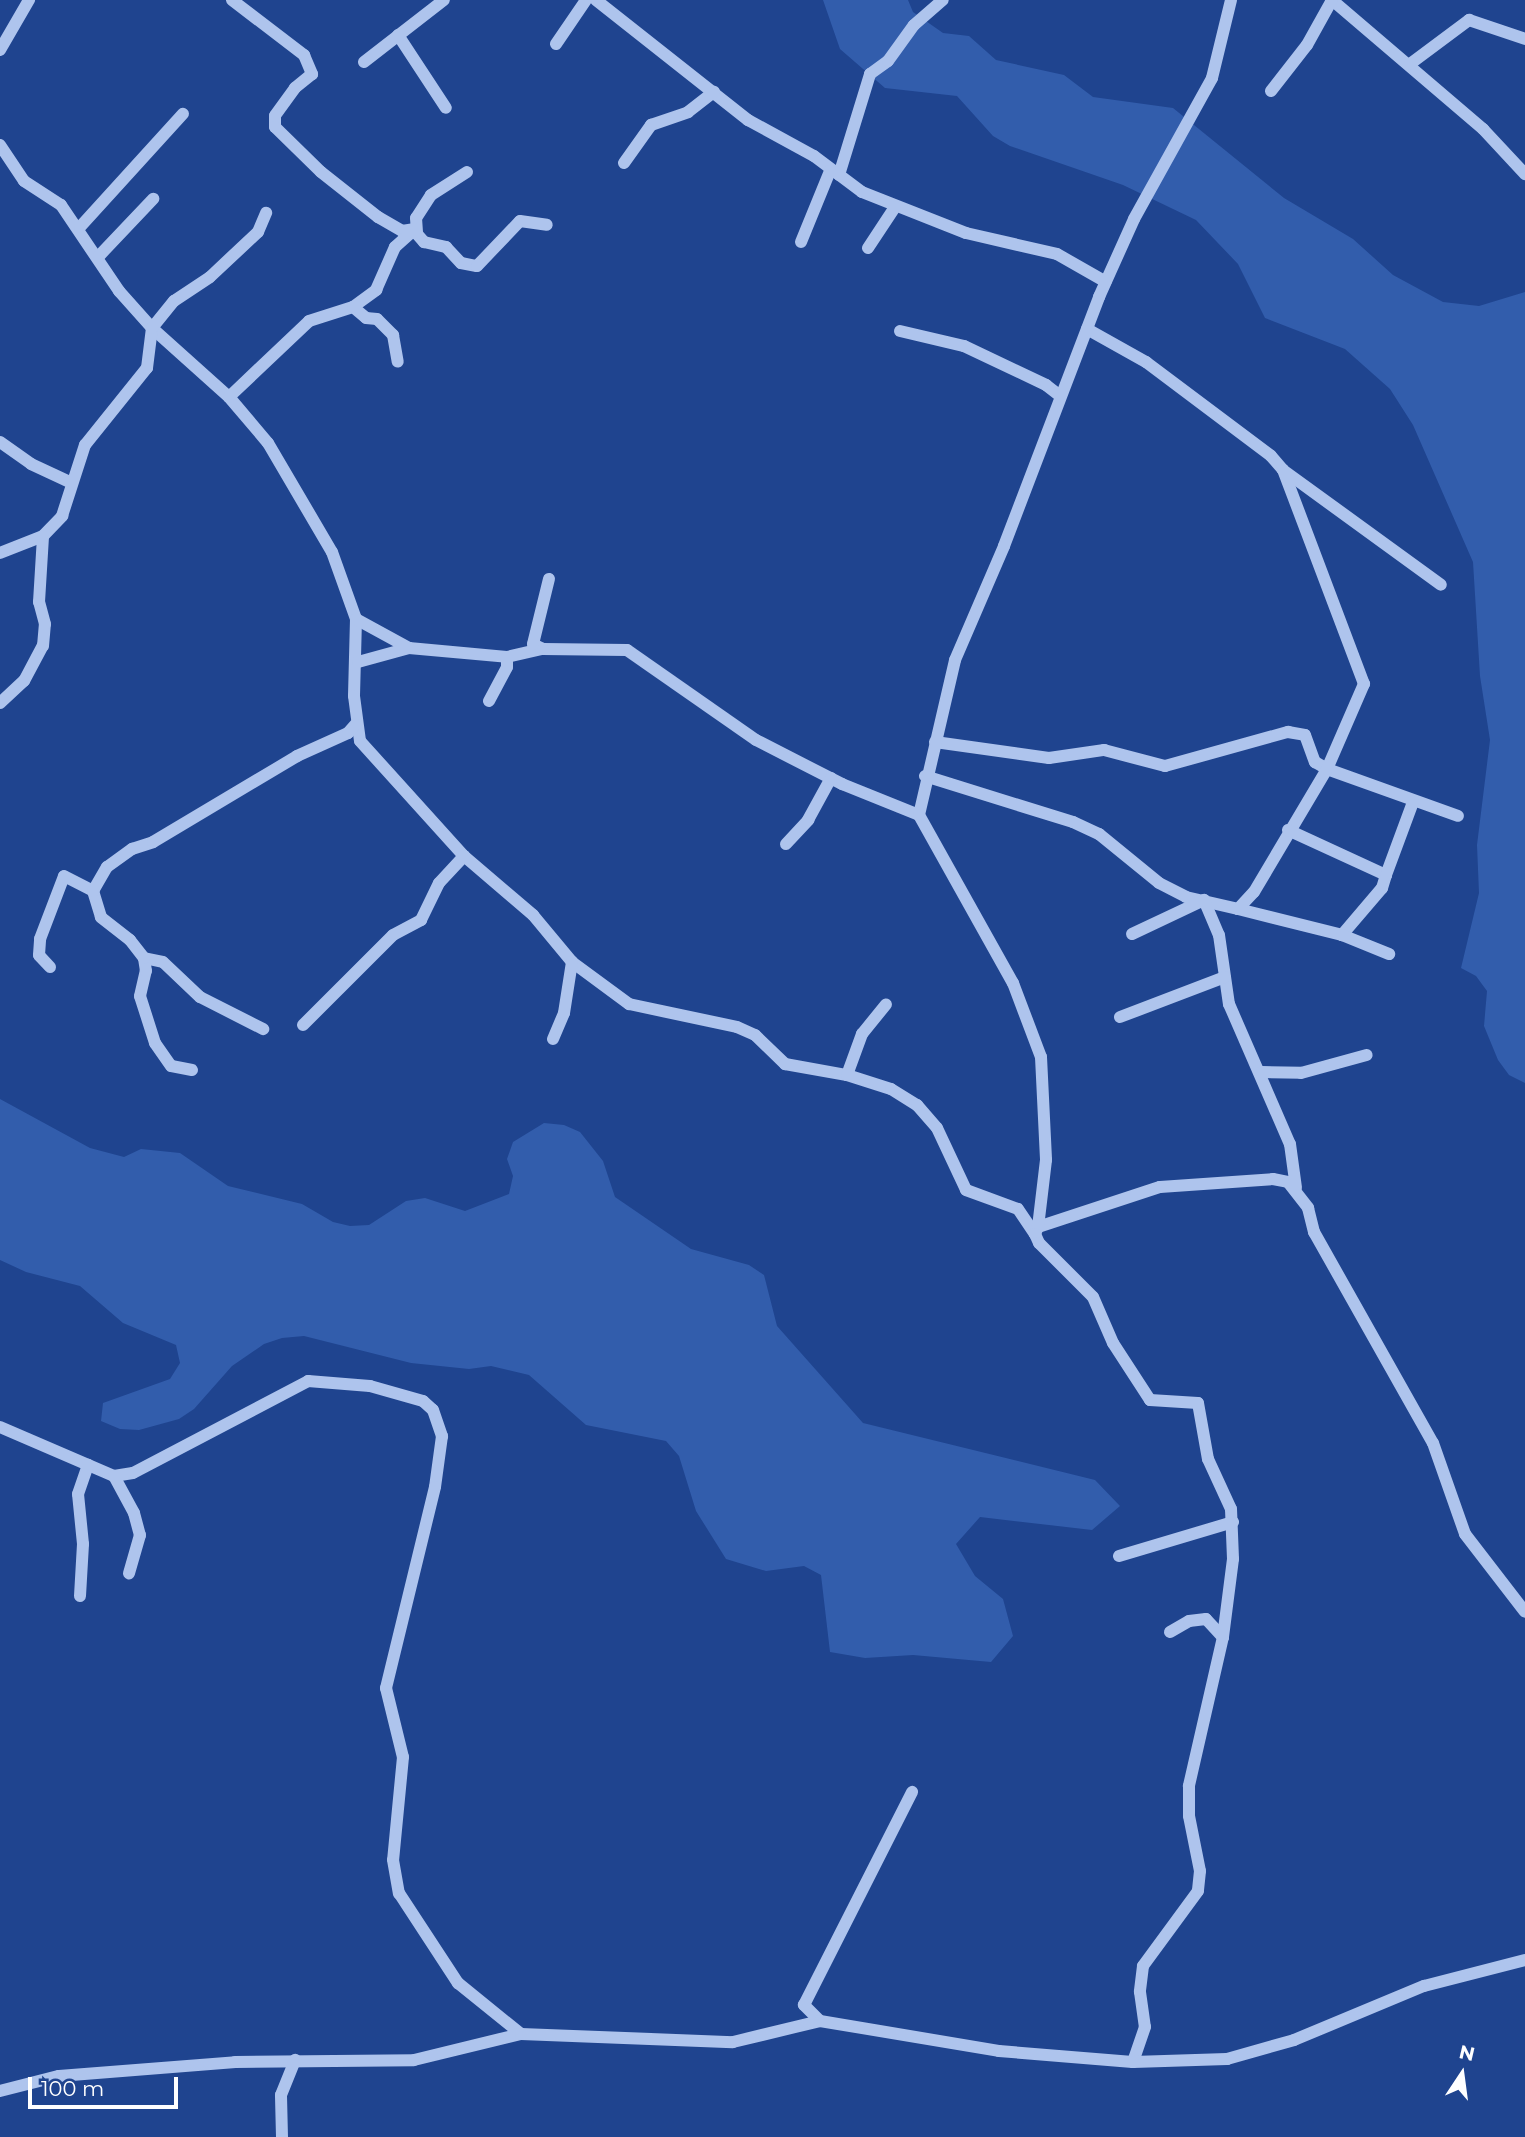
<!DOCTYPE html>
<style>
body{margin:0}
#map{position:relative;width:1525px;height:2137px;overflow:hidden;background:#1f448f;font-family:Montserrat,sans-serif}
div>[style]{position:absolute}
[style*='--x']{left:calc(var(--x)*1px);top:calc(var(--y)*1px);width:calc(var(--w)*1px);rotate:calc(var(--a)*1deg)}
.green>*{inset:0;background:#325dac}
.minor>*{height:12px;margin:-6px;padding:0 6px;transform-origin:6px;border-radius:6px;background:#aec4ed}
span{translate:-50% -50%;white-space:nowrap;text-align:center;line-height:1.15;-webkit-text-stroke:5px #1f448f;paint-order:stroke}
.north{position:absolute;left:1427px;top:2039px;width:70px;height:70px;-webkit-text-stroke:5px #1f448f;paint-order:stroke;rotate:13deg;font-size:19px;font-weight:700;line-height:28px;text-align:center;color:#fff}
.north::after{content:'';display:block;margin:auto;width:24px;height:32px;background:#fff;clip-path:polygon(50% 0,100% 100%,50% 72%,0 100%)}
.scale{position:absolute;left:28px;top:2077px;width:150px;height:32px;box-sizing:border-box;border:4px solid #fff;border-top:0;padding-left:9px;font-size:21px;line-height:24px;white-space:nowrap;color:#fff;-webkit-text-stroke:5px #1f448f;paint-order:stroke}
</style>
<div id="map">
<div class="green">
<i style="clip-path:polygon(823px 0,908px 0,913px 12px,943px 33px,969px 36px,996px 60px,1064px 75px,1093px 97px,1173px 108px,1284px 198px,1353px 239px,1393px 275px,1443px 302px,1479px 306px,1525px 292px,1525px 1083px,1509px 1075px,1498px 1060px,1484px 1026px,1487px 991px,1476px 976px,1461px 968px,1479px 893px,1477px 845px,1490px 740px,1480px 676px,1473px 562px,1413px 425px,1390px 389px,1345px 349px,1265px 318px,1238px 264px,1196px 220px,1123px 185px,1010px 146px,993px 136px,957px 96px,885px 88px,840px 49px)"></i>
<i style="clip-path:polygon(0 1099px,90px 1148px,124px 1157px,141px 1149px,180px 1153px,228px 1186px,302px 1204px,333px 1222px,350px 1226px,369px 1225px,406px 1201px,425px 1198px,465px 1211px,509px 1194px,513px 1176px,507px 1159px,513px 1142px,544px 1123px,564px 1125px,580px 1132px,603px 1161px,615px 1197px,691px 1249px,749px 1265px,764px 1275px,777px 1326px,863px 1423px,1095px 1480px,1120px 1506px,1092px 1530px,980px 1517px,956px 1544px,975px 1576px,1003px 1599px,1013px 1636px,991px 1662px,913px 1655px,865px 1658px,830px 1652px,821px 1575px,804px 1566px,766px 1571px,726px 1559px,696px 1511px,679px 1456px,666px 1441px,586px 1425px,529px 1375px,491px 1366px,469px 1369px,411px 1363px,304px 1336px,282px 1338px,264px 1344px,232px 1366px,194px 1409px,179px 1419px,139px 1430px,120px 1429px,101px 1421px,103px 1403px,170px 1379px,180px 1363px,176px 1345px,123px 1323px,80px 1286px,26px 1272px,0 1260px)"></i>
</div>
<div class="minor">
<i style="--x:232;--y:0;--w:91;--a:37.4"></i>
<i style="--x:304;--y:55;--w:21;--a:67"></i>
<i style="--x:312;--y:74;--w:22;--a:141"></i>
<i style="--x:295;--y:88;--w:34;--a:126"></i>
<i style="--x:275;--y:116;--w:11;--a:90"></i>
<i style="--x:275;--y:127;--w:64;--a:44.4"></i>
<i style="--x:321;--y:172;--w:73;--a:38.3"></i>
<i style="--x:378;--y:217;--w:28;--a:30"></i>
<i style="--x:402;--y:231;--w:13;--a:-9"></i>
<i style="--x:596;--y:0;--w:194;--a:38.3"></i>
<i style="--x:748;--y:120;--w:75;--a:28.6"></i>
<i style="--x:814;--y:156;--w:60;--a:36.9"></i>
<i style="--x:862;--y:192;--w:112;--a:21.5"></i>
<i style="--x:966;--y:233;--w:93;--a:13"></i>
<i style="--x:1057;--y:254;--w:56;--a:29.7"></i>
<i style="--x:1332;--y:0;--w:199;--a:40.5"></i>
<i style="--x:1483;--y:129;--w:62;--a:47"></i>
<i style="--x:398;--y:35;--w:87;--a:56.7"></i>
<i style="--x:556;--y:44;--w:53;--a:-55.7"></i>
<i style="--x:0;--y:50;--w:58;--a:-59.9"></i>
<i style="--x:364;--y:62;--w:101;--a:-37.8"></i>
<i style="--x:1410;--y:64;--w:74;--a:-36.7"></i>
<i style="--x:1469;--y:20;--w:59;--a:18.7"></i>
<i style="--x:1271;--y:91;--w:58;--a:-52"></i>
<i style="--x:1307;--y:45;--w:51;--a:-60.9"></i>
<i style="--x:0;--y:145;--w:43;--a:56.3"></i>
<i style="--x:24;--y:181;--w:44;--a:33"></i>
<i style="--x:61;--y:205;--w:104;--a:56"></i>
<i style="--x:119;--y:291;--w:50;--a:48.3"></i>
<i style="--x:152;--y:328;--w:103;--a:41.9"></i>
<i style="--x:229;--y:397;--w:60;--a:49.7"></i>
<i style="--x:268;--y:443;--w:126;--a:59.6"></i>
<i style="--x:332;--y:552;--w:71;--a:70.3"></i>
<i style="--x:356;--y:619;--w:77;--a:91.5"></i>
<i style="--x:354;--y:696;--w:45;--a:82.4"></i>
<i style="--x:360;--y:741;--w:155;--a:47.9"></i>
<i style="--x:464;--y:856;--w:91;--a:40.5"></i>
<i style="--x:533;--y:915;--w:61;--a:50.3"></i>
<i style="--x:572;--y:962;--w:71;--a:36.4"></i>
<i style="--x:629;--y:1004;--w:110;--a:12"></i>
<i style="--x:737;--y:1027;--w:20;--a:24"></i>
<i style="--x:755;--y:1035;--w:42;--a:44"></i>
<i style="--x:785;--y:1064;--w:63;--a:10.1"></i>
<i style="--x:847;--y:1075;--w:46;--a:17.7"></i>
<i style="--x:891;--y:1089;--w:31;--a:32"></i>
<i style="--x:917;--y:1105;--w:30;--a:49"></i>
<i style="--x:937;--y:1128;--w:68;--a:64.9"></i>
<i style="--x:966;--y:1190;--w:55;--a:20.1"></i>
<i style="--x:1018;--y:1209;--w:30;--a:56"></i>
<i style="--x:1035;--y:1234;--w:8;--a:-67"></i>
<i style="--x:1038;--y:1227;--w:128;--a:-18.2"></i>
<i style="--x:1160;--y:1187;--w:113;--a:-4"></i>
<i style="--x:1273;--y:1179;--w:15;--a:11"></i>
<i style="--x:1288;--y:1182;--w:33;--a:52"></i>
<i style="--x:1308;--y:1208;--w:25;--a:76"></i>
<i style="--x:1314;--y:1232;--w:242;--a:60.6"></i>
<i style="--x:1433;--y:1443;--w:96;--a:70.6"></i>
<i style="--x:1465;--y:1534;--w:98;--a:52.4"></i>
<i style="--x:624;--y:163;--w:47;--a:-54.6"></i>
<i style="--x:651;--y:125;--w:39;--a:-19"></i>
<i style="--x:688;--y:112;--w:33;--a:-38"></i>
<i style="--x:467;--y:172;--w:43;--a:147.4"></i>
<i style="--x:431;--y:195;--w:27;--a:123"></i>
<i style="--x:416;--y:218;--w:16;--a:86"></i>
<i style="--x:417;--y:234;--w:11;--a:49"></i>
<i style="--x:424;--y:242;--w:23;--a:13"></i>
<i style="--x:446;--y:247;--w:22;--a:47"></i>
<i style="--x:461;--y:263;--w:16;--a:11"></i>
<i style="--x:477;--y:266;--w:62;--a:-46.3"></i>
<i style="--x:520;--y:221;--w:27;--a:8"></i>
<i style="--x:839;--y:175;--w:106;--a:-72.9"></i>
<i style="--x:870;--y:74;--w:22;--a:-36"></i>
<i style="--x:888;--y:61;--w:44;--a:-54.2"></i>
<i style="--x:914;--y:25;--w:38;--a:-41"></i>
<i style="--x:80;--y:227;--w:153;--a:-47.7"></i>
<i style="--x:801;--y:242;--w:77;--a:-67.8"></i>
<i style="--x:868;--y:248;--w:49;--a:-56.6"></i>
<i style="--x:99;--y:256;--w:79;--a:-46.5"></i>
<i style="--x:353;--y:307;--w:17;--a:40"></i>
<i style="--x:366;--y:318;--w:11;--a:5"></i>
<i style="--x:377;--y:319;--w:23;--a:45"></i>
<i style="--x:393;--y:335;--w:27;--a:80"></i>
<i style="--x:1087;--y:329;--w:68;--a:29.2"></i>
<i style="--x:1146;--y:362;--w:156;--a:36.9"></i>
<i style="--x:1271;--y:456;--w:18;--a:49"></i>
<i style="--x:1283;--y:470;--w:195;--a:36"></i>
<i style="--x:900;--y:331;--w:66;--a:13.2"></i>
<i style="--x:964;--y:346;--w:91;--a:25.4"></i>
<i style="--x:1046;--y:385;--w:18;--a:38"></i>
<i style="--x:229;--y:397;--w:110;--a:-43.5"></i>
<i style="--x:309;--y:321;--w:46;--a:-17.7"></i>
<i style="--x:353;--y:307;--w:29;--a:-36"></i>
<i style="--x:376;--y:290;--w:47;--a:-66.2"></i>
<i style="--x:395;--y:247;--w:27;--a:-42"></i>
<i style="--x:0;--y:442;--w:38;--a:35"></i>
<i style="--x:31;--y:464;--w:45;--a:24.9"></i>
<i style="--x:0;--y:553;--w:46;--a:-21.6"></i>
<i style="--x:43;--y:536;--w:28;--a:-46"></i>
<i style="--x:62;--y:516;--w:75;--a:-72.1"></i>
<i style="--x:85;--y:445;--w:99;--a:-51.2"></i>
<i style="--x:147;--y:368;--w:40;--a:-82.9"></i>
<i style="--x:152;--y:328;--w:35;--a:-51"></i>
<i style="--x:174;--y:301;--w:43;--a:-33.7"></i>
<i style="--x:210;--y:277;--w:66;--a:-43.2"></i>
<i style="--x:258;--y:232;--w:21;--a:-67"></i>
<i style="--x:356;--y:619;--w:60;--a:28.7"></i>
<i style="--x:409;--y:648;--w:98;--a:5.2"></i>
<i style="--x:507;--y:657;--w:37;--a:-13"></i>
<i style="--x:543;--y:649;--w:84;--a:0.7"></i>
<i style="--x:627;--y:650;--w:157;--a:34.9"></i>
<i style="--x:756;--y:740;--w:97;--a:27.1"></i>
<i style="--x:842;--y:784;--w:83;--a:21.9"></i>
<i style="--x:919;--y:815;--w:193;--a:60.8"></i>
<i style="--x:1013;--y:983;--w:79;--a:69.3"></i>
<i style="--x:1041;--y:1057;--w:103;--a:87.2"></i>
<i style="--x:1046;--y:1160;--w:67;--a:96.8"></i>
<i style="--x:543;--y:649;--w:11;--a:-153"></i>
<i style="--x:533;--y:644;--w:67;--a:-76.2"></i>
<i style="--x:358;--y:662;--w:53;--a:-15.4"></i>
<i style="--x:489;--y:701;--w:38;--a:-62"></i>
<i style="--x:507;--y:667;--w:10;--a:-90"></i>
<i style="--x:0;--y:703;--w:33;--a:-43"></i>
<i style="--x:24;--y:681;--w:40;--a:-62"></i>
<i style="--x:43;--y:646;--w:22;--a:-85"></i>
<i style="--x:45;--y:624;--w:23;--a:-105"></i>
<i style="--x:39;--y:602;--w:66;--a:-86.5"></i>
<i style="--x:935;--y:742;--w:115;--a:8"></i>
<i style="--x:1049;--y:758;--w:56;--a:-8.3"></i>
<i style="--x:1104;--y:750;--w:63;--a:14.7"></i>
<i style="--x:1165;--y:766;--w:128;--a:-15.5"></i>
<i style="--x:1288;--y:732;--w:17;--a:10"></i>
<i style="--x:1305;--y:735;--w:29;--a:70"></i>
<i style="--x:1315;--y:762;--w:14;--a:30"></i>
<i style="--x:1327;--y:769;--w:139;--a:19.7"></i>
<i style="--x:925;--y:776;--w:155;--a:17.3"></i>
<i style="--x:1073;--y:822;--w:29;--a:25"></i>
<i style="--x:1099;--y:834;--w:77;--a:39.2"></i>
<i style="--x:1159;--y:883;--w:30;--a:27"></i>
<i style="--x:1186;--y:897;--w:53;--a:13"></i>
<i style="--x:1238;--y:909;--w:23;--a:-47"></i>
<i style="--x:1254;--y:892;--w:143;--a:-59.3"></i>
<i style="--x:1327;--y:769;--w:93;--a:-66.5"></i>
<i style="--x:1364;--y:684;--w:229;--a:-110.7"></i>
<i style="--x:919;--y:815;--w:159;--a:-76.9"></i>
<i style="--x:955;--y:660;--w:124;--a:-66.7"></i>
<i style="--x:1004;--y:546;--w:267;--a:-69.1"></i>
<i style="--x:1099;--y:297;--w:85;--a:-65.8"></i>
<i style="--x:1134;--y:219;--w:161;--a:-61"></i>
<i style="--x:1212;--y:78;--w:80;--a:-76.3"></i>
<i style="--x:1288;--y:830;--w:108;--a:24.7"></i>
<i style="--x:1386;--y:875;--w:14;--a:107"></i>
<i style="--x:1382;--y:888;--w:62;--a:130.4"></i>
<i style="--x:786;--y:844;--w:33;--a:-47"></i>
<i style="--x:808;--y:820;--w:48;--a:-61.3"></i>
<i style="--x:1386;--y:875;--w:78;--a:-69.7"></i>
<i style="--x:1238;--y:909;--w:107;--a:14"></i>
<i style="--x:1342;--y:935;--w:51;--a:22"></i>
<i style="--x:1132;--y:934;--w:80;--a:-25.3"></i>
<i style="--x:1204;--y:900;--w:38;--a:67"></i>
<i style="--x:1219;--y:935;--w:70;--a:81.8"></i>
<i style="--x:1229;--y:1004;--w:153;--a:66.5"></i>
<i style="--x:1290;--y:1144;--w:44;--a:82.2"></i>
<i style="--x:144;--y:958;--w:19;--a:12"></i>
<i style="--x:163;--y:962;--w:51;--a:43.4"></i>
<i style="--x:200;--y:997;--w:71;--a:26.9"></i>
<i style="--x:50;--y:967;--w:16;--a:-133"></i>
<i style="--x:39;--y:955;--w:16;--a:-86"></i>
<i style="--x:40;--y:939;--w:67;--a:-69.1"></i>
<i style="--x:64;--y:876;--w:33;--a:27"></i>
<i style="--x:1120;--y:1017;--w:112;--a:-20.9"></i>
<i style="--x:303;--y:1025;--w:127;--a:-45"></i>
<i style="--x:393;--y:935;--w:32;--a:-28"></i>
<i style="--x:421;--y:920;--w:41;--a:-64.1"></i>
<i style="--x:439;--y:883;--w:37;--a:-47"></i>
<i style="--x:553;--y:1039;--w:28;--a:-67"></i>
<i style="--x:564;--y:1013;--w:52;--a:-81.1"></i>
<i style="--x:192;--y:1070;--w:21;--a:-169"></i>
<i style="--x:171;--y:1066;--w:28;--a:-125"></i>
<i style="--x:155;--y:1043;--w:49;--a:-107.7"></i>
<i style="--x:140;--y:996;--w:26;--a:-77"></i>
<i style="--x:146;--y:971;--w:13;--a:-99"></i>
<i style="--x:144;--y:958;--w:23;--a:-128"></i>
<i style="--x:130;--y:940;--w:37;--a:-142"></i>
<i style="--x:101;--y:917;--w:27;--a:-107"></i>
<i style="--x:93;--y:891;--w:28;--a:-60"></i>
<i style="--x:107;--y:867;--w:31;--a:-36"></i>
<i style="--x:132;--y:849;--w:22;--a:-18"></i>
<i style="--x:153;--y:842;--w:168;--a:-30.8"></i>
<i style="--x:297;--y:756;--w:56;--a:-24.3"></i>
<i style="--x:348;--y:733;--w:11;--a:-49"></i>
<i style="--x:1262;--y:1072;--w:39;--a:1"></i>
<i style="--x:1301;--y:1073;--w:68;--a:-15.3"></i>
<i style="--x:847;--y:1075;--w:44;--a:-69.9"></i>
<i style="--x:862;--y:1034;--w:38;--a:-51"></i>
<i style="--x:1035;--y:1234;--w:10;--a:66"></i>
<i style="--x:1039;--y:1243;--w:76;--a:45"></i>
<i style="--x:1093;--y:1297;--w:50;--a:66.5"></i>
<i style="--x:1113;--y:1343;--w:68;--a:57"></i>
<i style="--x:1150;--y:1400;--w:48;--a:3.6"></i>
<i style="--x:1198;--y:1403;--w:57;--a:79.9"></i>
<i style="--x:1208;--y:1459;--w:55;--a:65.3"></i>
<i style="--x:1231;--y:1509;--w:50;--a:87.7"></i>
<i style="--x:1233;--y:1559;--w:79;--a:97.3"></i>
<i style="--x:1223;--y:1637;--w:153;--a:102.9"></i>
<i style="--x:1189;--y:1786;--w:30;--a:90"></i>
<i style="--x:1189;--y:1816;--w:56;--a:78.7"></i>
<i style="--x:1200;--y:1871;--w:20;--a:96"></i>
<i style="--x:1198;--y:1891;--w:93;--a:126.3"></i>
<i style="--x:1143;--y:1966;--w:26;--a:97"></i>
<i style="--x:1140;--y:1992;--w:35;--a:82"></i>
<i style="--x:1145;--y:2027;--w:37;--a:109"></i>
<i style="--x:0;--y:1427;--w:124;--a:23.3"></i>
<i style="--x:114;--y:1476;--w:19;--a:-9"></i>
<i style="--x:133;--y:1473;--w:198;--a:-27.7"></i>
<i style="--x:308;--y:1381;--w:62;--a:4.6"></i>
<i style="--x:370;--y:1386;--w:55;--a:15.8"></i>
<i style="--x:423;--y:1401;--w:13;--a:42"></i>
<i style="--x:433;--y:1410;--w:28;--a:71"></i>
<i style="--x:442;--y:1436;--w:51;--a:97.8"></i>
<i style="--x:435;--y:1487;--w:207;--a:103.7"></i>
<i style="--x:386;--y:1688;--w:71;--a:76.2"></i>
<i style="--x:403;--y:1757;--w:103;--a:95.5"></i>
<i style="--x:393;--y:1860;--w:34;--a:80"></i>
<i style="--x:399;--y:1893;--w:108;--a:56.8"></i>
<i style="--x:458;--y:1983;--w:81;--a:39"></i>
<i style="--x:114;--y:1476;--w:42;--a:61.6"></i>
<i style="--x:134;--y:1513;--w:23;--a:75"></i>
<i style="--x:140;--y:1535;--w:40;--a:106"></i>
<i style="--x:1119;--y:1556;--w:119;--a:-16.6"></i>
<i style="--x:80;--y:1596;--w:52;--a:-86.7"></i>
<i style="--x:83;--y:1544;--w:50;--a:-95.7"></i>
<i style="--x:78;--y:1494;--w:31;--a:-71"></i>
<i style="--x:1170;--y:1632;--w:22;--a:-30"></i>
<i style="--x:1189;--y:1621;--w:17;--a:-7"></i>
<i style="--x:1206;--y:1619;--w:25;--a:47"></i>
<i style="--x:820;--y:2021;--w:23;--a:-135"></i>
<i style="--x:804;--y:2005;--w:239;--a:-63.1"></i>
<i style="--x:0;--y:2091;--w:61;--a:-14.3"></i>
<i style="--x:59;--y:2076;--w:177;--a:-4.5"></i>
<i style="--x:235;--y:2062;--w:179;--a:-0.6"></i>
<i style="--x:414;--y:2060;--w:110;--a:-13.7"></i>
<i style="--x:521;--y:2034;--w:212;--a:2.2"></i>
<i style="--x:733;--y:2042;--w:89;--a:-13.6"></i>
<i style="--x:820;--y:2021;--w:181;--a:9.5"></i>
<i style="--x:999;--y:2051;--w:134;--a:4.7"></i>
<i style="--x:1133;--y:2062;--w:94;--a:-1.8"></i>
<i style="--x:1227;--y:2059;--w:70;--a:-15.8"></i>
<i style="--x:1294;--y:2040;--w:141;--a:-22.6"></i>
<i style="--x:1424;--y:1986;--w:104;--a:-14.4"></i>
<i style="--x:282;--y:2137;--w:42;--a:-91.4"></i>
<i style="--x:281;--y:2095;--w:38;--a:-68"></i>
</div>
<div class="north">N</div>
<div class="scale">100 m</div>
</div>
